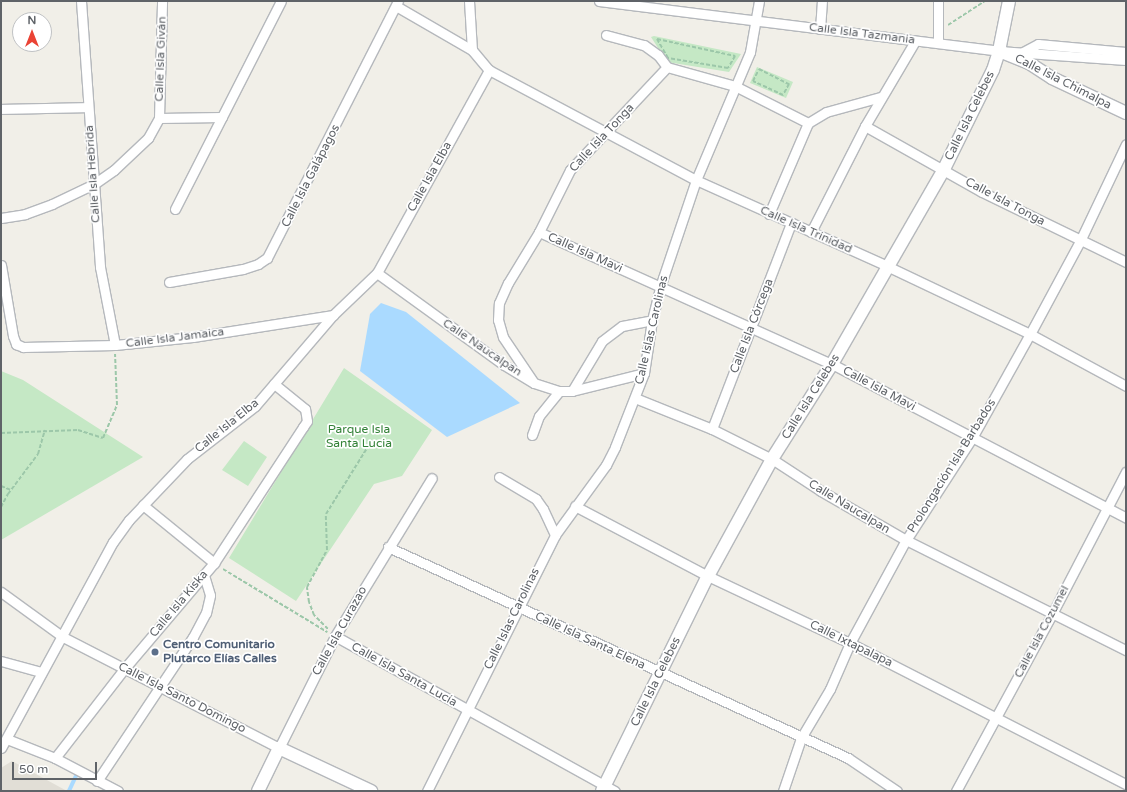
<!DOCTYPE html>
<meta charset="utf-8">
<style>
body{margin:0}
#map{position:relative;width:1127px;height:792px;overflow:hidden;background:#f1efe8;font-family:"Varela Round",sans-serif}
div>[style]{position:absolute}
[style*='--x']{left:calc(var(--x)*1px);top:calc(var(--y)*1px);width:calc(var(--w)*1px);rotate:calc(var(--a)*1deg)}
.education>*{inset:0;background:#e1ded6}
.green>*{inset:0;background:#c5e8c5}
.water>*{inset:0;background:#aadaff}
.stream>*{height:3.5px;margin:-1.75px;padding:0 1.75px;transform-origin:1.75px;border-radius:1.75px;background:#aadaff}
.path>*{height:2px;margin-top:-1px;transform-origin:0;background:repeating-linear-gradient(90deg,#9cc7a9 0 4px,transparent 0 6px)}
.roads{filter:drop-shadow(1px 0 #b5b8bc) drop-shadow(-1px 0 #b5b8bc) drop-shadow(0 1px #b5b8bc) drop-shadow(0 -1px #b5b8bc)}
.minor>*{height:9px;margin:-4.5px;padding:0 4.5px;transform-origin:4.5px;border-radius:4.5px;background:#fff}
.tertiary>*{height:12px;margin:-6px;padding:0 6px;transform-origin:6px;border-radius:6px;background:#fff}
.dots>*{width:11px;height:11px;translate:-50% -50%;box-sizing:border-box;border:2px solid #fff;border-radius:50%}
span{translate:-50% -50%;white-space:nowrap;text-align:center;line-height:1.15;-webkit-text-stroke:3.5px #fff;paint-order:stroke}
.street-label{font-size:12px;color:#5f6368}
.park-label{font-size:12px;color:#348238}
.service-label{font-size:12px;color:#4e5e75;font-weight:700}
.left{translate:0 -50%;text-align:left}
.frame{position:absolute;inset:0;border:2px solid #5f6368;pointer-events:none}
.north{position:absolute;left:12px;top:12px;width:40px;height:40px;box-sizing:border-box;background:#fff;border:1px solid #bfc1c3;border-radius:50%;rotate:0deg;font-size:11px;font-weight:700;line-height:16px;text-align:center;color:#5f6368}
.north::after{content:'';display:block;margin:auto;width:14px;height:18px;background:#ea4335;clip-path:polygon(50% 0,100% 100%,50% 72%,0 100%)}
.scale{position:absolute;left:12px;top:762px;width:85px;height:18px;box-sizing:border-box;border:2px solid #5f6368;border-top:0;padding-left:5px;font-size:12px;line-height:14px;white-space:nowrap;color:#5f6368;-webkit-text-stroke:3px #fff;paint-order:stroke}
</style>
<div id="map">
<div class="education">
<i style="clip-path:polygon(12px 761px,67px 791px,1px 791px,1px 768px)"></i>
</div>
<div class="green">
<i style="clip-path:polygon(651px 37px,654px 36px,741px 54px,729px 72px,667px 62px)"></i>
<i style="clip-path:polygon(757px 67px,793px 82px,786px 98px,750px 83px)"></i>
<i style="clip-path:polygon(344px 368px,432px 430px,402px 476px,374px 484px,296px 601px,229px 558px)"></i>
<i style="clip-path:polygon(1px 371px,23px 380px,143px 457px,1px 540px)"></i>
<i style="clip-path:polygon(244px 441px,267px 457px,248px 486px,222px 470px)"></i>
</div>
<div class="water">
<i style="clip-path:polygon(381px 303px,406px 312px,520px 403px,447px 437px,360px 371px,370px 314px)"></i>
</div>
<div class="stream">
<i style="--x:69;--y:791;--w:23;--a:-65"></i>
</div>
<div class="path">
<i style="--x:948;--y:25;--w:44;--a:-33"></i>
<i style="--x:657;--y:39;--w:80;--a:12.3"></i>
<i style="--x:735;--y:56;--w:14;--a:120"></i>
<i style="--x:728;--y:68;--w:61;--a:-170.5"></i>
<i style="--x:668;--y:58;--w:22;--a:-120"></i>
<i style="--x:759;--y:69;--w:34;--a:27"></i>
<i style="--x:789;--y:84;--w:13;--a:119"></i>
<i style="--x:783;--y:95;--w:33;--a:-155"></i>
<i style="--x:753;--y:81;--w:13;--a:-63"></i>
<i style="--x:1;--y:433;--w:77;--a:-2.2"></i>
<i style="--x:78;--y:430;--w:26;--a:18"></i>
<i style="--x:103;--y:438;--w:36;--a:-67"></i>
<i style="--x:117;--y:405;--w:51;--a:-92.2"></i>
<i style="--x:1;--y:486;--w:11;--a:22"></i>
<i style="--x:1;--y:507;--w:15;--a:-62"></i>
<i style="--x:8;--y:494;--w:50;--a:-53.1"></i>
<i style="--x:38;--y:454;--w:25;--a:-74"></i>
<i style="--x:223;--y:569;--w:122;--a:31.2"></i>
<i style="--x:328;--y:629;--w:20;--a:-135"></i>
<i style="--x:314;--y:615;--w:14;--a:-111"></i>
<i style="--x:309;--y:602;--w:15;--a:-98"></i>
<i style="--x:307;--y:587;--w:42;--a:-61.6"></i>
<i style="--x:327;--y:550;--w:36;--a:-92"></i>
<i style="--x:326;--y:514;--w:87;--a:-58.1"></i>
</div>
<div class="roads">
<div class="minor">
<i style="--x:81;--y:1;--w:267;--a:85.9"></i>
<i style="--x:100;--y:267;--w:79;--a:79.1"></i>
<i style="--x:469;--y:1;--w:49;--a:86.5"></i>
<i style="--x:472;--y:50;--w:26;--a:50"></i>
<i style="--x:489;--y:70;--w:234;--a:28"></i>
<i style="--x:696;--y:180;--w:209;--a:24.2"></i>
<i style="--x:887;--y:266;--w:158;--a:25.4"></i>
<i style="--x:1030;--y:334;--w:109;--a:28.4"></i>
<i style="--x:599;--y:1;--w:403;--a:7.1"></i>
<i style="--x:999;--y:51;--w:127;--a:4.1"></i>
<i style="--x:938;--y:1;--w:42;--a:90"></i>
<i style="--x:396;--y:6;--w:88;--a:30.1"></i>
<i style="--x:820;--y:29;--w:28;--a:-86"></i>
<i style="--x:606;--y:35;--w:39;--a:15"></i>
<i style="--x:644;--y:45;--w:17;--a:36"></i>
<i style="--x:658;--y:55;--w:15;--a:53"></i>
<i style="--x:1023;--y:52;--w:17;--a:-28"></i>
<i style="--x:1038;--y:44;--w:88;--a:5.2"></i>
<i style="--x:667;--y:67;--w:71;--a:15.6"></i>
<i style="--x:735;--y:86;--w:82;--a:26.9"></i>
<i style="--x:1;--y:109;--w:87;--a:-1.3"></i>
<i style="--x:159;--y:118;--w:117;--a:-88.5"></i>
<i style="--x:865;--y:126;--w:134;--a:29.4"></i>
<i style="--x:982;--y:192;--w:160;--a:25.9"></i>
<i style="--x:175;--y:209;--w:233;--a:-63"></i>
<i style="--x:769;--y:214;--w:99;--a:-66.8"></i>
<i style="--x:808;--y:123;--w:21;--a:-31"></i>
<i style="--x:826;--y:112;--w:57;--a:-15.3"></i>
<i style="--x:1;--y:218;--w:24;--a:-9"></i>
<i style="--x:25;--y:214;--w:29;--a:-20"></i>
<i style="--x:52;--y:204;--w:47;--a:-25.5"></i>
<i style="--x:94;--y:184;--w:24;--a:-35"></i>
<i style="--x:114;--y:170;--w:47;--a:-43.3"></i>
<i style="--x:148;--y:138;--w:23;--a:-61"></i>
<i style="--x:159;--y:118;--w:63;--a:-0.9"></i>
<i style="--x:539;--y:232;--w:321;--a:24.3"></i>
<i style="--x:832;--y:364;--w:332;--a:27.6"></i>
<i style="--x:811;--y:232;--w:119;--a:-63"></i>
<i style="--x:865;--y:126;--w:99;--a:-59.5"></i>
<i style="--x:1;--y:265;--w:72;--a:80.4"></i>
<i style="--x:13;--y:336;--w:9;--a:69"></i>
<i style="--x:16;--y:344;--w:8;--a:23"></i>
<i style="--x:23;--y:347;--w:92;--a:-1.2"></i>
<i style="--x:115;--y:345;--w:78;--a:-5.9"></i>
<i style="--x:193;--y:337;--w:142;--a:-8.9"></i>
<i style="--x:377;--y:273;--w:157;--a:35.9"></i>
<i style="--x:504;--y:365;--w:35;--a:31"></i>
<i style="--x:534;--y:383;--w:26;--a:18"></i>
<i style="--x:559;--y:391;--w:13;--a:0"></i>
<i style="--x:572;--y:391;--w:74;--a:-14"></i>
<i style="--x:169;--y:282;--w:75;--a:-10"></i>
<i style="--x:243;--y:269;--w:16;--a:-18"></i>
<i style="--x:258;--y:264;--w:11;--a:-34"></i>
<i style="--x:267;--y:258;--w:288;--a:-63"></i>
<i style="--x:534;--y:383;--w:55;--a:-124"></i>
<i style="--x:503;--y:337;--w:18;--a:-106"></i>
<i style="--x:498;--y:320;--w:17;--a:-87"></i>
<i style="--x:499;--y:303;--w:22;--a:-66"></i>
<i style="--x:508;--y:283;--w:60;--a:-58.7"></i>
<i style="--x:539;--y:232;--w:69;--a:-63.4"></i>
<i style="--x:570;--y:170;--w:141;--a:-46.7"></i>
<i style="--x:572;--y:391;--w:58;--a:-59"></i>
<i style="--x:602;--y:341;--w:25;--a:-37"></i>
<i style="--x:622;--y:326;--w:31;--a:-11"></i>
<i style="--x:635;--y:398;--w:83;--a:21.9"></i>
<i style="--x:712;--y:429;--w:67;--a:26.6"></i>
<i style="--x:772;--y:459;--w:59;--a:33.1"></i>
<i style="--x:821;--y:491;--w:98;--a:30"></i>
<i style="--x:906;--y:540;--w:246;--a:26.6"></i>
<i style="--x:712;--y:429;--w:221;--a:-69"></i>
<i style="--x:532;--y:435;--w:20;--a:-70"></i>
<i style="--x:539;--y:416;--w:32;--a:-51"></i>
<i style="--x:499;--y:477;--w:43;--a:30.7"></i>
<i style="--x:536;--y:499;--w:12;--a:55"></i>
<i style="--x:543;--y:509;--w:29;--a:65"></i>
<i style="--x:143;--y:505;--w:92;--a:39.2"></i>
<i style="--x:575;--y:506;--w:150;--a:27.8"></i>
<i style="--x:708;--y:576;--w:157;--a:25.3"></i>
<i style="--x:850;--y:643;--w:310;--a:27.1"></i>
<i style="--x:388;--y:547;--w:506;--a:24.64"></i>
<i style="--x:848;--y:758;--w:59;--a:34"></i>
<i style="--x:1;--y:592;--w:77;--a:36"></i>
<i style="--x:63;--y:637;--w:243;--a:27.2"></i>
<i style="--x:279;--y:748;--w:125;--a:-63.4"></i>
<i style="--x:335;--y:636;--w:185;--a:-58.5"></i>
<i style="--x:335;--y:636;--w:320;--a:29"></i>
<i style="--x:1;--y:661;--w:41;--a:15.4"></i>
<i style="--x:7;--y:739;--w:52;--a:21.6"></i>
<i style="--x:55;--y:758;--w:71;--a:27.6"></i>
<i style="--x:1;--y:748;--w:234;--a:-61.5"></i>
<i style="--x:113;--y:542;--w:27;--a:-54"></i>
<i style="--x:129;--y:520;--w:84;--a:-46.4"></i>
<i style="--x:187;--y:459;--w:86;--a:-37.9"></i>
<i style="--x:255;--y:406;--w:120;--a:-49.4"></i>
<i style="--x:333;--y:315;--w:61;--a:-43.7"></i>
<i style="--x:377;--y:273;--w:232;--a:-61.1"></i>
<i style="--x:55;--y:758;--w:113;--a:-52.2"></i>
<i style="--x:124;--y:669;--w:139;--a:-49.7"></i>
<i style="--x:214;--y:563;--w:163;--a:-56.8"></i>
<i style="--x:303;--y:427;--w:7;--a:-56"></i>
<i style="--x:307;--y:421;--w:12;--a:-99"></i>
<i style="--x:305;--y:409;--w:40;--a:-141"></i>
<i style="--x:97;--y:781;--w:173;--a:-56.3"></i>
<i style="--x:193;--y:637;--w:27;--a:-62"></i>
<i style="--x:206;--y:613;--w:18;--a:-77"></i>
<i style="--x:210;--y:595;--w:21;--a:-107"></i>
<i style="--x:427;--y:791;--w:286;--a:-63.4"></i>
<i style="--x:555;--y:535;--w:87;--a:-53.9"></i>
<i style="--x:606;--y:465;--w:20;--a:-63"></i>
<i style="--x:615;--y:447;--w:79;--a:-68.6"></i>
<i style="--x:644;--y:373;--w:54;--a:-81.4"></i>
<i style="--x:652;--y:320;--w:34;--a:-76"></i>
<i style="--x:660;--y:287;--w:113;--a:-71.4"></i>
<i style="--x:696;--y:180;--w:139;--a:-67.1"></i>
<i style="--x:750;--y:52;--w:52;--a:-80"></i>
<i style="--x:783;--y:791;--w:56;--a:-71.2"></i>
<i style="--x:801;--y:738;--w:57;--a:-59.4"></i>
<i style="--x:830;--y:689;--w:50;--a:-66.5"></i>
<i style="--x:850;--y:643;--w:117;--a:-61.5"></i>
<i style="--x:906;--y:540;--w:121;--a:-57.1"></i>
<i style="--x:972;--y:438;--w:119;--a:-60.9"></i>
<i style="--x:1030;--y:334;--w:106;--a:-61.7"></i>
<i style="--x:1080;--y:241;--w:107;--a:-64.6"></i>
<i style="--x:956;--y:791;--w:204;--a:-61.5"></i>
<i style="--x:1053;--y:612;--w:158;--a:-62.5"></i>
</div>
<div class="tertiary">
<i style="--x:999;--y:51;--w:32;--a:22"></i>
<i style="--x:1029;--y:63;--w:27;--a:33"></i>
<i style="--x:1052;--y:78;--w:82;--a:25.3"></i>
<i style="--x:258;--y:791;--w:48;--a:-64"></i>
<i style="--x:279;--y:748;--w:102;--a:25.1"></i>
<i style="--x:602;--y:791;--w:240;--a:-63.8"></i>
<i style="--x:708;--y:576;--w:133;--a:-61.3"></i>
<i style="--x:772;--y:459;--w:112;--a:-57.7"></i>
<i style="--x:832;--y:364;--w:225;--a:-60.1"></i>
<i style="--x:944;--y:169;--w:110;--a:-63.7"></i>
<i style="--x:993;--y:70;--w:20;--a:-72"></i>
<i style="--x:999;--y:51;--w:51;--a:-78.7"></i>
</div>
</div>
<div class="dots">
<i style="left:155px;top:652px;background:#5c6f8a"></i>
</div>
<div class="street-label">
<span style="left:862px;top:34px;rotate:7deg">Calle Isla Tazmania</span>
<span style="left:161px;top:59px;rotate:-88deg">Calle Isla Giván</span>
<span style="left:1063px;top:82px;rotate:27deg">Calle Isla Chimalpa</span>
<span style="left:970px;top:116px;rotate:-64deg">Calle Isla Celebes</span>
<span style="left:602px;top:138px;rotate:-47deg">Calle Isla Tonga</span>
<span style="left:93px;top:174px;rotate:-94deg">Calle Isla Hebrida</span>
<span style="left:311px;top:176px;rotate:-63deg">Calle Isla Galápagos</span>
<span style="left:430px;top:177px;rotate:-61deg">Calle Isla Elba</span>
<span style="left:1005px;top:202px;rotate:28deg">Calle Isla Tonga</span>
<span style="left:806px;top:230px;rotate:24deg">Calle Isla Trinidad</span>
<span style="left:585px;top:253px;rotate:24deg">Calle Isla Mavi</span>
<span style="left:752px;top:326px;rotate:-69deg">Calle Isla Córcega</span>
<span style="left:652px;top:330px;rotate:-77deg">Calle Islas Carolinas</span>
<span style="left:175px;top:338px;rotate:-7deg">Calle Isla Jamaica</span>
<span style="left:482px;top:348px;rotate:34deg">Calle Naucalpan</span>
<span style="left:879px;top:389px;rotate:28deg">Calle Isla Mavi</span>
<span style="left:811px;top:397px;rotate:-58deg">Calle Isla Celebes</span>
<span style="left:227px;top:426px;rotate:-39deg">Calle Isla Elba</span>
<span style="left:952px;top:466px;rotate:-58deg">Prolongación Isla Barbados</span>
<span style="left:849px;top:507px;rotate:31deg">Calle Naucalpan</span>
<span style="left:179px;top:604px;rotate:-50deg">Calle Isla Kiska</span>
<span style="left:512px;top:619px;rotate:-64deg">Calle Islas Carolinas</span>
<span style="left:340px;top:631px;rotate:-61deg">Calle Isla Curazao</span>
<span style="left:1042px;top:632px;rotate:-62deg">Calle Isla Cozumel</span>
<span style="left:590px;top:641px;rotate:25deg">Calle Isla Santa Elena</span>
<span style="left:851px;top:644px;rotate:26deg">Calle Ixtapalapa</span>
<span style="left:404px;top:675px;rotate:29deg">Calle Isla Santa Lucía</span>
<span style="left:656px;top:682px;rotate:-64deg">Calle Isla Celebes</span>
<span style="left:182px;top:698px;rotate:27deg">Calle Isla Santo Domingo</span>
</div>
<div class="park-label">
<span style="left:359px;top:437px">Parque Isla<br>Santa Lucia</span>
</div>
<div class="service-label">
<span class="left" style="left:163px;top:652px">Centro Comunitario<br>Plutarco Elías Calles</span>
</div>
<div class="frame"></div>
<div class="north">N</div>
<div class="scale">50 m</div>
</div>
